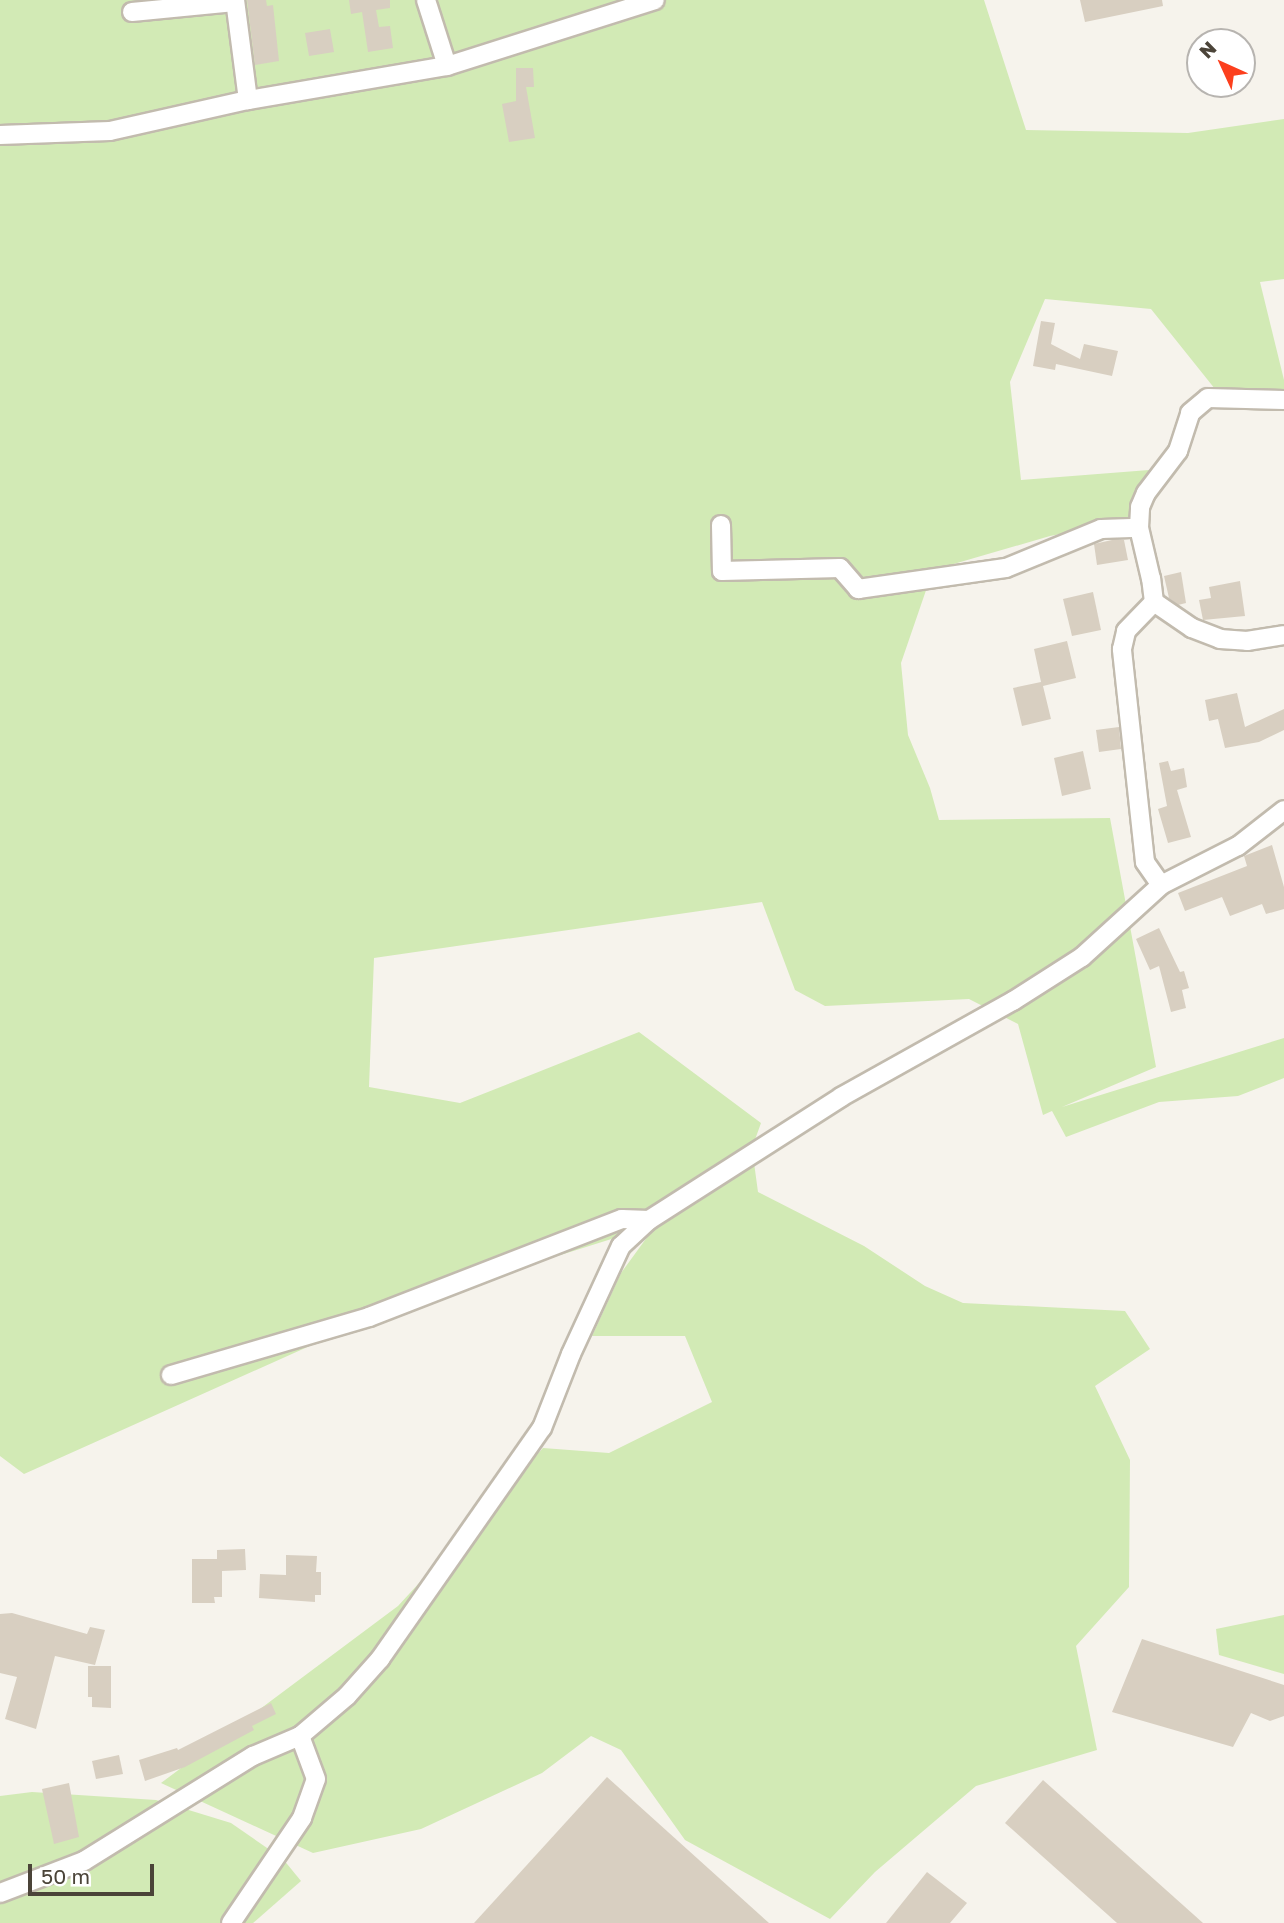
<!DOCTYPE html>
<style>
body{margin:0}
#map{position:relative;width:1284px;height:1923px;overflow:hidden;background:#f6f3ec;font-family:"Golos Text",sans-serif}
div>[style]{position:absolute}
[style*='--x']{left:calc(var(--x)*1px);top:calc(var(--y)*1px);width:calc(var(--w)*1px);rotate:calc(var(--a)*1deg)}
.green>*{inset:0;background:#d2eab5}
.building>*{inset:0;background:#d8cfc1}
.roads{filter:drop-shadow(2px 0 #c2bbae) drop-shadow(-2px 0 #c2bbae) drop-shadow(0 2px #c2bbae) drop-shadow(0 -2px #c2bbae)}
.street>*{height:18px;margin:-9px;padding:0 9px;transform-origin:9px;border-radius:9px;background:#fff}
span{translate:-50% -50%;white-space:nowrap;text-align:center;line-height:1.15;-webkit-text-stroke:5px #fff;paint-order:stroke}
.north{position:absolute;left:1186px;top:28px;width:70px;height:70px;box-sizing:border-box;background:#fff;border:2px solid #b7b4b0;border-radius:50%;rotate:315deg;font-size:19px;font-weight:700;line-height:28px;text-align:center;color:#4b4439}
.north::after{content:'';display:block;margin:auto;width:24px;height:32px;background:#fc3f1d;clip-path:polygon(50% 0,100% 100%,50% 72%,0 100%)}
.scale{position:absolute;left:28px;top:1864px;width:126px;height:32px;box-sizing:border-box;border:4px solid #4b4439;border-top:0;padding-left:9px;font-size:21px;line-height:24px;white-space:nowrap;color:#4b4439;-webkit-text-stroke:5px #fff;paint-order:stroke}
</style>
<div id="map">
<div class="green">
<i style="clip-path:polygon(0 0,984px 0,1026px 130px,1188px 133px,1284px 119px,1284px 279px,1260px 282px,1284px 380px,1284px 393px,1215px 389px,1151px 309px,1045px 299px,1010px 382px,1021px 480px,1149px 470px,1129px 521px,1050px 536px,933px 570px,901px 663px,908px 735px,930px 788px,939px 820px,1110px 818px,1156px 1067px,1062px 1107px,1284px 1038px,1284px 1078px,1238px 1096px,1159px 1102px,1066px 1137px,1052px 1111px,1043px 1115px,1018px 1024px,969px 999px,825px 1006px,795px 990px,762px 902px,374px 958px,369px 1087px,460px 1103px,639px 1032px,761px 1123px,752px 1148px,758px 1192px,864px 1246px,925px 1286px,963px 1303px,1125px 1311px,1150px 1349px,1095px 1386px,1130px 1460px,1129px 1587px,1076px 1646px,1097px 1750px,976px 1786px,875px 1872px,830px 1919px,685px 1840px,621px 1750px,591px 1736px,542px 1773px,421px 1829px,313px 1853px,161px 1783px,398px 1606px,543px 1448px,609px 1453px,712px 1402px,685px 1336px,592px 1336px,621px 1273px,656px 1225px,401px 1305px,24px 1474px,0 1456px)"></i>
<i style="clip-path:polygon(1284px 1615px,1284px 1674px,1219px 1655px,1216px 1629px)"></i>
<i style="clip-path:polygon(32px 1792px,156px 1800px,231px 1823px,283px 1859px,301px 1881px,253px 1923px,0 1923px,0 1796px)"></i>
</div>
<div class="building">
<i style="clip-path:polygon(247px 0,266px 0,267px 6px,273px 5px,279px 61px,255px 65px)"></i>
<i style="clip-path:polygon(349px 0,390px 0,390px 8px,376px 10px,379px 27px,390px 26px,393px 48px,368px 52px,362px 12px,351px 14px)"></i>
<i style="clip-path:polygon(1080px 0,1162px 0,1163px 6px,1085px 22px)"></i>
<i style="clip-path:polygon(330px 29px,334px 52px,309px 56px,305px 33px)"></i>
<i style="clip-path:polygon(516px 68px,533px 68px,534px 87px,526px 87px,535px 138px,509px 142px,502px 104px,516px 101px)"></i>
<i style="clip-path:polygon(1041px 321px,1055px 323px,1051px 344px,1080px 359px,1084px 344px,1118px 351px,1112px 376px,1056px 364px,1055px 370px,1033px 366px)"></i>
<i style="clip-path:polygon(1112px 540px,1124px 540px,1128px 560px,1097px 565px,1094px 544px)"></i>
<i style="clip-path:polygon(1181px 572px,1186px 603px,1178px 605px,1169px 598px,1164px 576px)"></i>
<i style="clip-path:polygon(1240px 581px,1245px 616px,1203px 620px,1199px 600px,1211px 598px,1209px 587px)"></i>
<i style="clip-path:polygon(1093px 592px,1101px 630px,1072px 636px,1063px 599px)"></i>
<i style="clip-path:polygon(1067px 641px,1076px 678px,1043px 686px,1051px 719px,1022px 726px,1013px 688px,1041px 682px,1034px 649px)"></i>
<i style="clip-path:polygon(1237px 693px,1245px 727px,1284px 709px,1284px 730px,1259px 742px,1225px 748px,1218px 719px,1209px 721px,1205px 700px)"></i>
<i style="clip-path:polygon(1119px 727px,1121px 749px,1099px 752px,1096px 730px)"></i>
<i style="clip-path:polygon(1083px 751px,1091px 789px,1062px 796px,1054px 758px)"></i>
<i style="clip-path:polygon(1168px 761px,1171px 771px,1184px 768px,1187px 787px,1177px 790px,1191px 837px,1168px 843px,1158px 809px,1167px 806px,1159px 763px)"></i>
<i style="clip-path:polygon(1272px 845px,1284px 887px,1284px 909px,1266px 914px,1262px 904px,1230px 916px,1222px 897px,1185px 911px,1178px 893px,1247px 866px,1244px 856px)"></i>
<i style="clip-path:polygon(1159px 928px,1180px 972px,1184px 971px,1189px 988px,1182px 990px,1186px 1008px,1171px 1012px,1159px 966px,1150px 970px,1136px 939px)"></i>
<i style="clip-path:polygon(245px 1549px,246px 1570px,222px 1571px,222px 1597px,214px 1597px,215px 1603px,192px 1603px,192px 1559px,217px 1559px,217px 1550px)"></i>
<i style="clip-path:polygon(286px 1555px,317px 1556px,316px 1572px,321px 1572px,321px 1595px,315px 1595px,315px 1602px,259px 1598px,260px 1574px,286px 1575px)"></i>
<i style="clip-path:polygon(12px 1613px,87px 1634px,90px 1627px,105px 1630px,95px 1665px,55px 1656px,36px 1729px,5px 1719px,17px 1677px,0 1673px,0 1614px)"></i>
<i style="clip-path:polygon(1142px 1639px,1284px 1685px,1284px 1716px,1270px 1721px,1251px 1713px,1233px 1747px,1112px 1712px)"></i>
<i style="clip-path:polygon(88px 1666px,111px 1666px,111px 1708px,92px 1707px,92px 1697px,88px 1697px)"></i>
<i style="clip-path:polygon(271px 1703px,276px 1714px,252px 1726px,254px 1730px,185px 1767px,145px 1781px,139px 1760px,177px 1748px,178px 1750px)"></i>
<i style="clip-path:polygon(119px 1755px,123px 1774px,96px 1779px,92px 1761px)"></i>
<i style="clip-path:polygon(607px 1777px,769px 1923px,474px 1923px)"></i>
<i style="clip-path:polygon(1043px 1780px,1203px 1923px,1117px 1923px,1005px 1823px)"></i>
<i style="clip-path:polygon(69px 1783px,79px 1837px,54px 1844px,42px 1789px)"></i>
<i style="clip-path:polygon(927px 1872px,967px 1903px,950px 1923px,886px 1923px)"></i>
</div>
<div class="roads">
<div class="street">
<i style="--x:235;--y:0;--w:101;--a:82.6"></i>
<i style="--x:426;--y:0;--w:69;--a:72.3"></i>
<i style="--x:132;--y:12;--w:103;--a:-5.5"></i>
<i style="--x:0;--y:135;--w:110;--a:-2.1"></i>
<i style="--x:110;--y:131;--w:141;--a:-12.7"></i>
<i style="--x:248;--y:100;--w:202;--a:-9.7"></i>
<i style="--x:447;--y:66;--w:218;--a:-17.6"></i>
<i style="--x:721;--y:525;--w:46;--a:88.8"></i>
<i style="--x:722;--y:571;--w:118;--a:-1.5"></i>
<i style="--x:840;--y:568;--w:28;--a:49"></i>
<i style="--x:858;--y:589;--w:149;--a:-8.1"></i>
<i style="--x:1006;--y:568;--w:103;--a:-22.3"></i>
<i style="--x:1101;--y:529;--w:38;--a:-2"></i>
<i style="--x:1154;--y:602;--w:46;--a:34.4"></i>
<i style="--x:1192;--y:628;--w:30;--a:21"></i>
<i style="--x:1220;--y:639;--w:27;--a:4"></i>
<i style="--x:1247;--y:641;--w:37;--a:-9"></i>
<i style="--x:1161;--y:885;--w:28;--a:-125"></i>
<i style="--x:1145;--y:862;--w:214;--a:-96.2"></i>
<i style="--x:1122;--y:649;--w:18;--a:-77"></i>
<i style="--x:1126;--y:631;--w:40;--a:-46"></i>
<i style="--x:1154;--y:602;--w:23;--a:-97"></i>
<i style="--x:1151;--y:579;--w:52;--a:-103.2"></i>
<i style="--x:1139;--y:528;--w:21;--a:-87"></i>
<i style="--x:1140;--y:507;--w:15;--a:-67"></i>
<i style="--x:1146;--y:493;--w:53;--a:-52.7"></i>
<i style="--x:1178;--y:451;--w:40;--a:-72"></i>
<i style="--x:1190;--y:413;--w:23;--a:-40"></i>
<i style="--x:1208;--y:398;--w:76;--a:1.5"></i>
<i style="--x:171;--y:1375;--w:206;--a:-16.3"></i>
<i style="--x:369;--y:1317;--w:271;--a:-21.2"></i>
<i style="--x:622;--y:1219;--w:27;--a:2"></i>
<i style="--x:0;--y:1893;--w:90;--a:-20.9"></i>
<i style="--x:84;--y:1861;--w:199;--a:-31.9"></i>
<i style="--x:253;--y:1756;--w:51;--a:-23.1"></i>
<i style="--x:300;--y:1736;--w:62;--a:-40.4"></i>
<i style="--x:347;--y:1696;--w:50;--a:-48.3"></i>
<i style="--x:380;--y:1659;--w:282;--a:-55"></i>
<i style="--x:542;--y:1428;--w:79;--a:-68.6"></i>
<i style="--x:571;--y:1354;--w:119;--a:-65.2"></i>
<i style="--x:621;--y:1246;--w:38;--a:-43"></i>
<i style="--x:649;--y:1220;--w:228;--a:-32.6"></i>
<i style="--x:841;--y:1097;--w:197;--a:-29.2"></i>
<i style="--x:1013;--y:1001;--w:82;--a:-32.5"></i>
<i style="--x:1082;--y:957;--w:107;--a:-42.3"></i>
<i style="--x:1161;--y:885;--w:86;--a:-26.9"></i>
<i style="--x:1238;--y:846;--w:58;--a:-38"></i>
<i style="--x:231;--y:1923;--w:127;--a:-55.9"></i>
<i style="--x:302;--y:1818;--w:41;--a:-70.3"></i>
<i style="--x:316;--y:1779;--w:46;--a:-110.4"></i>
</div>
</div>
<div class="north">N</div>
<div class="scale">50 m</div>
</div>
